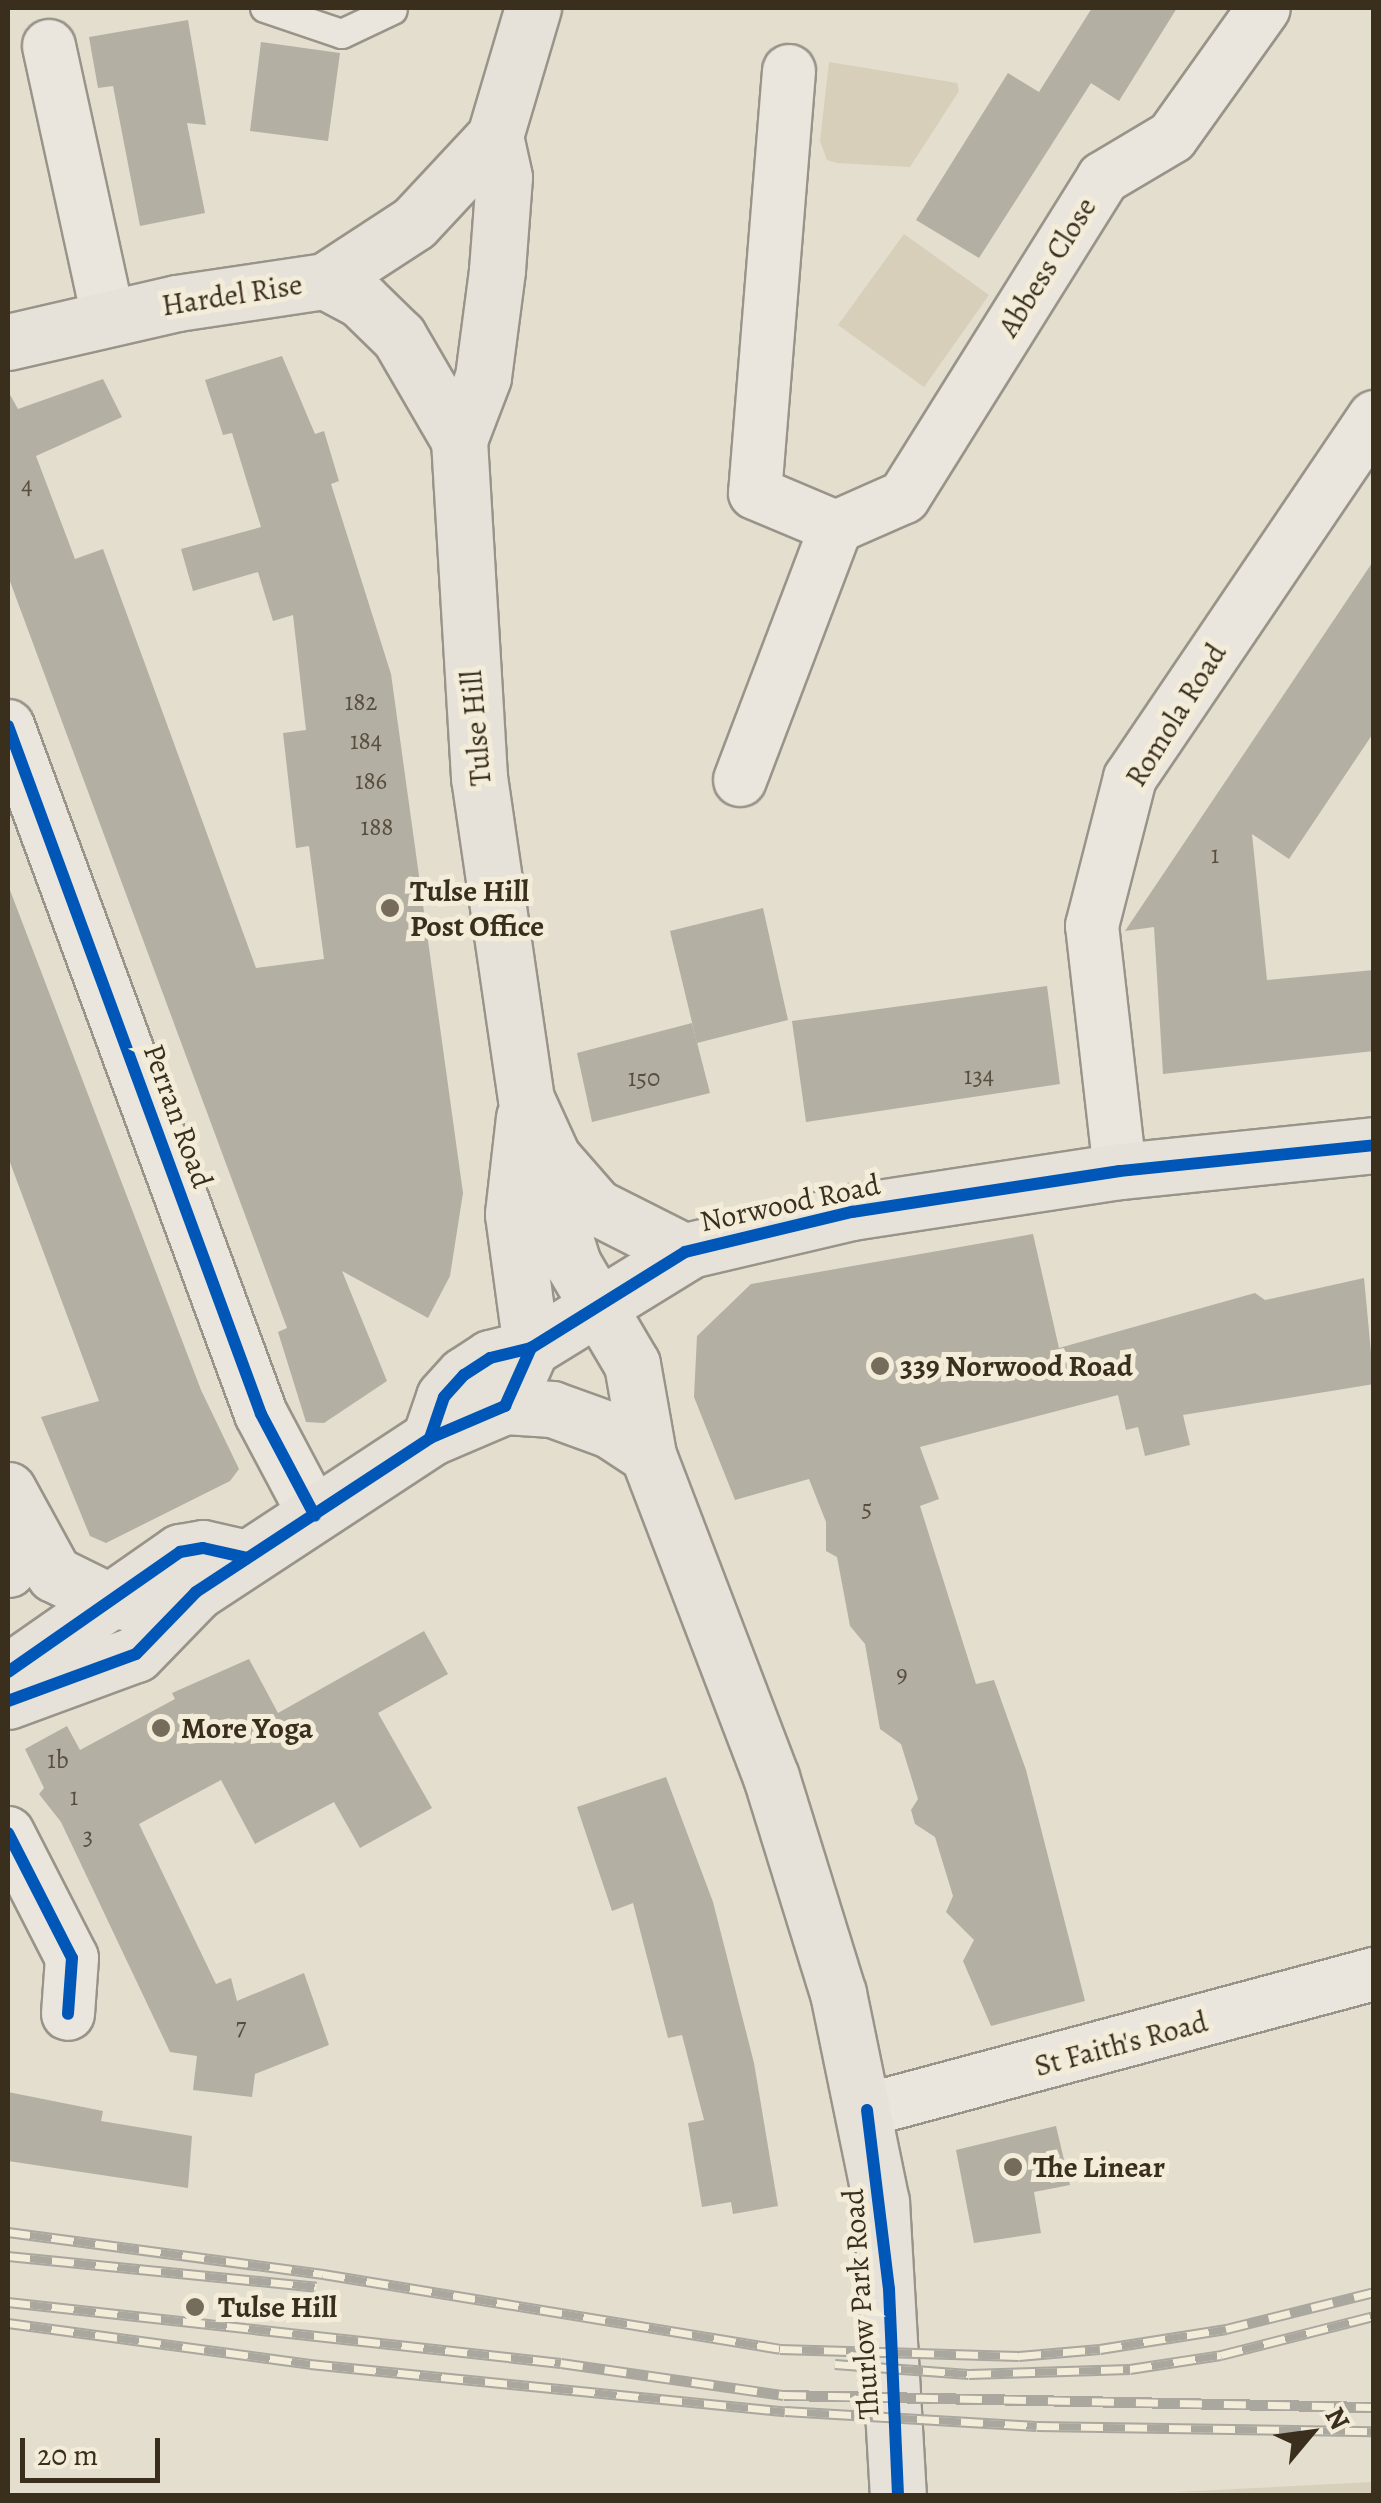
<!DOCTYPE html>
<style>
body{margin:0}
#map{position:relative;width:1381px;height:2503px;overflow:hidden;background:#e3dece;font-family:Alegreya,serif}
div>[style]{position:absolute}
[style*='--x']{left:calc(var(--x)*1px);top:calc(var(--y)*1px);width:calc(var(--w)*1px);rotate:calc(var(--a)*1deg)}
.green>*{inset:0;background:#d7cfb9}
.building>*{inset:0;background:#b3afa3}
.roads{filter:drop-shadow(2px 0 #999489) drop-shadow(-2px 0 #999489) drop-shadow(0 2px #999489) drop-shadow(0 -2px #999489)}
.service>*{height:28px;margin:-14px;padding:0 14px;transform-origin:14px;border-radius:14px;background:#eae6de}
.minor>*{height:52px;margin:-26px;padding:0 26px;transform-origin:26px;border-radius:26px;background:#eae6de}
.primary>*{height:55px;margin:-27.5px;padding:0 27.5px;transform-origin:27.5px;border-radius:27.5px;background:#e6e2d9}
.trunk>*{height:55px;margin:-27.5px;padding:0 27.5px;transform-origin:27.5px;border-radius:27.5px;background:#e6e2d9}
.rail>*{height:11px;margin-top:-5.5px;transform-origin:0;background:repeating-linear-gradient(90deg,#f3ecd9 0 22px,#aaa79f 0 44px);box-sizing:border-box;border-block:2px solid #aaa79f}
.cycleway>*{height:12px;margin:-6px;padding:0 6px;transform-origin:6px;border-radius:6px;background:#0057b8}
.dots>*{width:28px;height:28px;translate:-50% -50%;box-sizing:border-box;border:5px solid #f3ecd9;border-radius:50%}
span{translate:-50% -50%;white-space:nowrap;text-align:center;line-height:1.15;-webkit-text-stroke:10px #f3ecd9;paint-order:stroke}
.number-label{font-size:25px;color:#584e3e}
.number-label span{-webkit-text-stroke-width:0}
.street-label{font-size:30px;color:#3a2e1d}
.poi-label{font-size:30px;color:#3a2e1d;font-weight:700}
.left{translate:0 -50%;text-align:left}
.frame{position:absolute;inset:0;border:10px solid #3a2e1d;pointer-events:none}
.north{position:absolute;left:1261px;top:2383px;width:100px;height:100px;-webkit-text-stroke:8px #f3ecd9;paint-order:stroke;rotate:61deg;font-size:28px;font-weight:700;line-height:40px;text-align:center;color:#3a2e1d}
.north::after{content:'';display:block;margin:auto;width:35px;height:45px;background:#3a2e1d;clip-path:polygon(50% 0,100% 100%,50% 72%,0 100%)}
.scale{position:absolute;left:20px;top:2438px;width:140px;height:45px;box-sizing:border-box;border:5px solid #3a2e1d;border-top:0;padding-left:12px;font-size:30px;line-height:35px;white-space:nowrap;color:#3a2e1d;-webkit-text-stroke:8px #f3ecd9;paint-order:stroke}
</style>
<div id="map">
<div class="green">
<i style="clip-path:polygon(829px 62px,957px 83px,959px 91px,910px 167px,837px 163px,827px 160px,820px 141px)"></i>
<i style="clip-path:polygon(904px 234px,989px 295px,924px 387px,838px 325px)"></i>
<i style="clip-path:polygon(1373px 2482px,1373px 2495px,1176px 2492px)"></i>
</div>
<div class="building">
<i style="clip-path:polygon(1092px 8px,1177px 8px,1119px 101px,1091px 83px,979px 258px,916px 220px,1008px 73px,1039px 92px)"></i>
<i style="clip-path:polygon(188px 20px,206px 125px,187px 123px,205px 213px,140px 226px,113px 86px,98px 88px,89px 37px)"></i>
<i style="clip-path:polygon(261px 42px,340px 53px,328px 141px,250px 131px)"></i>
<i style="clip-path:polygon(282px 356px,315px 434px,324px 431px,339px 481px,331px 484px,391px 674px,463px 1193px,450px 1276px,428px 1318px,342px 1271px,387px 1381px,324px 1423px,306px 1422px,278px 1332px,287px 1328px,8px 576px,8px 391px,18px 409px,103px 379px,122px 417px,36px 456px,75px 559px,103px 549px,256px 968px,324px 959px,309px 846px,296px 848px,283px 733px,306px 730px,293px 615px,273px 621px,258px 572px,193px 591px,181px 549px,261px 527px,232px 433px,223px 435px,205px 380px)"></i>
<i style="clip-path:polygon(1374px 560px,1374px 732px,1289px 859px,1252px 834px,1267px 980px,1374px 970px,1374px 1051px,1163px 1074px,1154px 927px,1125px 931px)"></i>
<i style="clip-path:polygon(8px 885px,201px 1390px,239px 1469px,230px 1481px,106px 1543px,90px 1536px,41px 1417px,99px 1401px,8px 1157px)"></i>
<i style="clip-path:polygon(763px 908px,788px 1020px,697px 1043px,670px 931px)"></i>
<i style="clip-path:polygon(1047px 986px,1060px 1084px,806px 1122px,792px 1021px)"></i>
<i style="clip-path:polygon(692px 1023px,710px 1093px,592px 1122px,577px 1053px)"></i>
<i style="clip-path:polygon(1033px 1234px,1059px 1348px,1255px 1293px,1265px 1300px,1364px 1278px,1374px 1384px,1183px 1415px,1190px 1445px,1145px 1456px,1138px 1427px,1126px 1430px,1118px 1395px,920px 1447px,939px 1499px,920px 1506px,976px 1684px,994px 1680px,1026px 1770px,1085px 2001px,991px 2026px,963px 1961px,974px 1940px,946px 1912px,953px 1896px,935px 1837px,915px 1824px,911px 1810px,918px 1799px,901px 1744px,880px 1729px,865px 1644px,850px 1626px,837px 1557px,826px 1551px,826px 1522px,809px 1479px,735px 1500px,694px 1397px,697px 1336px,751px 1284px)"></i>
<i style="clip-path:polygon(424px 1631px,448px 1674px,378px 1713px,432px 1808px,360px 1848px,334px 1802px,255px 1844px,221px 1780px,139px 1824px,216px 1984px,231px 1978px,237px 2001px,304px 1973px,329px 2045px,255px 2074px,252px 2097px,193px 2090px,197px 2056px,170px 2052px,61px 1822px,39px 1794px,44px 1788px,25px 1749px,67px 1726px,80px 1750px,175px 1699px,172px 1693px,249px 1659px,278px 1713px)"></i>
<i style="clip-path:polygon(666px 1777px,713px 1902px,754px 2063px,778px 2206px,733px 2214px,731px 2202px,702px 2207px,688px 2123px,704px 2120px,682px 2035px,668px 2038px,633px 1903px,612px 1911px,577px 1807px)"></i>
<i style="clip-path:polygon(8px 2092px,103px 2111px,101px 2121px,192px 2136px,188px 2188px,8px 2161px)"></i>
<i style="clip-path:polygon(1056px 2126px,1070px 2185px,1034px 2192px,1041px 2233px,974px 2243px,956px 2150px)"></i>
</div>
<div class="roads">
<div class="service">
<i style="--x:265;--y:8;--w:81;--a:18.7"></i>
<i style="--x:342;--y:34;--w:56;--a:-25.2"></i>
</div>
<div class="minor">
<i style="--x:49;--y:46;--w:277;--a:77.7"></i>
<i style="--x:789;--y:71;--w:423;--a:94.6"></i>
<i style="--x:755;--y:493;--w:88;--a:22.8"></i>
<i style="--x:836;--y:527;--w:74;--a:-23.8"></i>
<i style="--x:904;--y:497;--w:376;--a:-58"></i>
<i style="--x:1103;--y:178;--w:80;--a:-30.7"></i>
<i style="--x:1172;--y:137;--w:158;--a:-54.5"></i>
<i style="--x:8;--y:726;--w:733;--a:69.81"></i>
<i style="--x:261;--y:1414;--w:115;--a:62.1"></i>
<i style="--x:740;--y:780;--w:271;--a:-69.2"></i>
<i style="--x:1120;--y:1171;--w:247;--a:-96.5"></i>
<i style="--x:1092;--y:926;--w:153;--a:-75.6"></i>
<i style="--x:1130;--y:778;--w:436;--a:-55.9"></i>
<i style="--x:8;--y:1833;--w:140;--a:62.9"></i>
<i style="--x:72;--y:1958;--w:56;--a:94.1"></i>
<i style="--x:867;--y:2110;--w:525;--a:-15.02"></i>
</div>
<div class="primary">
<i style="--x:325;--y:281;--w:106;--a:-33.1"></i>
<i style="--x:414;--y:223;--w:119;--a:-47"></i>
<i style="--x:495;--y:136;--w:134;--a:-73.5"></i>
<i style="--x:459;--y:440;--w:67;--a:-69.1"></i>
<i style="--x:483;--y:377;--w:108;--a:-82.5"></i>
<i style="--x:497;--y:270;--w:93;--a:-85.7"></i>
<i style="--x:504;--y:177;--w:42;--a:-102.4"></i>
<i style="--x:553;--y:1158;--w:65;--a:48.7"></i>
<i style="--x:596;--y:1207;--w:100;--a:26.8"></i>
<i style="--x:505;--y:1406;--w:64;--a:-65.9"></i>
<i style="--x:531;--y:1348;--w:187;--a:-31.6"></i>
<i style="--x:690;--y:1250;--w:166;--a:-13.2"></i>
<i style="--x:852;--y:1212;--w:271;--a:-8.7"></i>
<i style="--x:1120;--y:1171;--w:255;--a:-5.8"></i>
<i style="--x:430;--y:1438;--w:43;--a:-71.1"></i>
<i style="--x:444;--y:1397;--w:30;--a:-48"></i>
<i style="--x:464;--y:1375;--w:31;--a:-33"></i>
<i style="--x:490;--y:1358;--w:42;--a:-13.7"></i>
<i style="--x:8;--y:1569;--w:54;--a:-80.4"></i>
<i style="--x:8;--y:1672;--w:210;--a:-34.9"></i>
<i style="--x:180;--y:1552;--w:23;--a:-10"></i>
<i style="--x:203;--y:1548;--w:45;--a:12.8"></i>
<i style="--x:8;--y:1701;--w:136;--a:-20.2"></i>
<i style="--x:136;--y:1654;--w:86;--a:-45.9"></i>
</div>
<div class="trunk">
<i style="--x:8;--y:342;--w:173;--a:-13"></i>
<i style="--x:177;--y:303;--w:150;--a:-8.5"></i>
<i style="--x:325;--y:281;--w:41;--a:27.8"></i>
<i style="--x:361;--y:300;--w:53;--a:44.2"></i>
<i style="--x:399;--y:337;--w:119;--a:59.8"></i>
<i style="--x:459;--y:440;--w:338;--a:86.6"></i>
<i style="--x:479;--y:777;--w:325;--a:81.7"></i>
<i style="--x:526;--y:1099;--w:65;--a:65.4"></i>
<i style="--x:553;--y:1158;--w:42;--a:90"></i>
<i style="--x:553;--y:1200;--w:67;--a:72.6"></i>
<i style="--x:573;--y:1264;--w:116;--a:59.5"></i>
<i style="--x:632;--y:1364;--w:92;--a:80"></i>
<i style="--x:648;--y:1455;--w:345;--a:69.1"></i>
<i style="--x:771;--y:1777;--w:226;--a:72.8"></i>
<i style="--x:838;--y:1993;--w:213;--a:78.4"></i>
<i style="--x:881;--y:2202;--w:294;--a:86.7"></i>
<i style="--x:524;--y:1117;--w:98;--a:96.5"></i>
<i style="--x:513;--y:1214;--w:135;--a:82.3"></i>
<i style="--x:8;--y:1490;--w:96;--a:61.3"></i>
<i style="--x:54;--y:1574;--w:57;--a:26.1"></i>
<i style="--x:105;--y:1599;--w:30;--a:9"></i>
<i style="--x:135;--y:1604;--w:62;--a:-11.1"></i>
<i style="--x:196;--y:1592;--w:280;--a:-33.3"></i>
<i style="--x:430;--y:1438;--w:82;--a:-23.1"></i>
<i style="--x:505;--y:1406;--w:47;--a:3.7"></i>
<i style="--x:552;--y:1409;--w:62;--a:19.9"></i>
<i style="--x:610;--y:1430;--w:45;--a:33.3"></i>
</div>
</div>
<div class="rail">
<i style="--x:8;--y:2232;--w:318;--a:7.6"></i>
<i style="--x:323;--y:2274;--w:463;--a:9.3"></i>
<i style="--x:780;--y:2349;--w:239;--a:1.7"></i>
<i style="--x:1019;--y:2356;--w:81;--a:-4.9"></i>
<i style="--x:1100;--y:2349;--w:128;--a:-9"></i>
<i style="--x:1226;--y:2329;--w:153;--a:-14"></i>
<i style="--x:8;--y:2256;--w:310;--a:5.7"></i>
<i style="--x:8;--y:2302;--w:556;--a:6.29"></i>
<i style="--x:561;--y:2363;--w:225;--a:8.2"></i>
<i style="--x:784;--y:2395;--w:590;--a:1.17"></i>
<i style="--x:8;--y:2323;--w:305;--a:7.7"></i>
<i style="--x:310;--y:2364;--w:477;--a:5.7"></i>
<i style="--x:785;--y:2411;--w:252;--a:3.4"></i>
<i style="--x:1037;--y:2426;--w:337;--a:0.9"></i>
<i style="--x:835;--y:2364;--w:134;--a:4.3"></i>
<i style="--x:969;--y:2374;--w:161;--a:-1.8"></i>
<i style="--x:1130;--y:2369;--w:92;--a:-8.7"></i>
<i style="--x:1221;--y:2355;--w:158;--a:-14.3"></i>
</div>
<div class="cycleway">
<i style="--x:8;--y:726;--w:733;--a:69.81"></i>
<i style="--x:261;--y:1414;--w:115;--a:62.1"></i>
<i style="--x:430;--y:1438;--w:43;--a:-71.1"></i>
<i style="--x:444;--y:1397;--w:30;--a:-48"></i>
<i style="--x:464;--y:1375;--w:31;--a:-33"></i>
<i style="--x:490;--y:1358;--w:42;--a:-13.7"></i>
<i style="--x:8;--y:1672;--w:210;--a:-34.9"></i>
<i style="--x:180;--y:1552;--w:23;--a:-10"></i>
<i style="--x:203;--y:1548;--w:45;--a:12.8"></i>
<i style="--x:8;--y:1701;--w:136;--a:-20.2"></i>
<i style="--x:136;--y:1654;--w:86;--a:-45.9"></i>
<i style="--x:196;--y:1592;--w:280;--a:-33.3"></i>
<i style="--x:430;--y:1438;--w:82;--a:-23.1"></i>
<i style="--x:505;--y:1406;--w:64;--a:-65.9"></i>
<i style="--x:531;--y:1348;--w:181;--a:-31.9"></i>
<i style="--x:685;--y:1252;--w:172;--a:-13.5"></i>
<i style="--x:852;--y:1212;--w:271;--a:-8.7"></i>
<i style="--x:1120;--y:1171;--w:255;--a:-5.8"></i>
<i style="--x:8;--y:1833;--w:140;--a:62.9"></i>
<i style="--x:72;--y:1958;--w:56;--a:94.1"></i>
<i style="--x:867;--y:2110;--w:180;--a:83"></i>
<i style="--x:889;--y:2289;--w:207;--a:87.5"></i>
</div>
<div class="dots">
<i style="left:390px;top:908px;background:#756c5b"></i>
<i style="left:880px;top:1366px;background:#756c5b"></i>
<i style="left:161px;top:1728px;background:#756c5b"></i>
<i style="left:1013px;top:2167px;background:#756c5b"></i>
<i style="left:195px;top:2307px;background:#756c5b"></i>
</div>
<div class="number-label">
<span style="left:27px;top:486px">4</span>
<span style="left:361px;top:702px">182</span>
<span style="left:366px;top:741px">184</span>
<span style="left:371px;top:781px">186</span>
<span style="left:377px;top:827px">188</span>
<span style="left:1215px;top:855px">1</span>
<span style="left:979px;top:1076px">134</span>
<span style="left:644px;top:1078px">150</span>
<span style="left:867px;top:1508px">5</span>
<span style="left:902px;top:1674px">9</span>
<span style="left:58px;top:1760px">1b</span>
<span style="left:74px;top:1797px">1</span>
<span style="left:88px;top:1836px">3</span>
<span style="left:241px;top:2027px">7</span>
</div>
<div class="street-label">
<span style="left:1047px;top:267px;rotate:-58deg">Abbess Close</span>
<span style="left:232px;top:295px;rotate:-9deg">Hardel Rise</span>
<span style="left:1176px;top:715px;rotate:-58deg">Romola Road</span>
<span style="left:476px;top:728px;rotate:-95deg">Tulse Hill</span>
<span style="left:178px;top:1116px;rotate:70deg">Perran Road</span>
<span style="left:790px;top:1203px;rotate:-12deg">Norwood Road</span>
<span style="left:1121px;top:2044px;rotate:-15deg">St Faith's Road</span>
<span style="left:861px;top:2304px;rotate:-94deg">Thurlow Park Road</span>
</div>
<div class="poi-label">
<span class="left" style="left:410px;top:908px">Tulse Hill<br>Post Office</span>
<span class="left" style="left:900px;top:1366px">339 Norwood Road</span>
<span class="left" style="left:181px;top:1728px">More Yoga</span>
<span class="left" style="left:1033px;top:2167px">The Linear</span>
<span class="left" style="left:218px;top:2307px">Tulse Hill</span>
</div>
<div class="frame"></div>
<div class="north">N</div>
<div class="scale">20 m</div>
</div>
